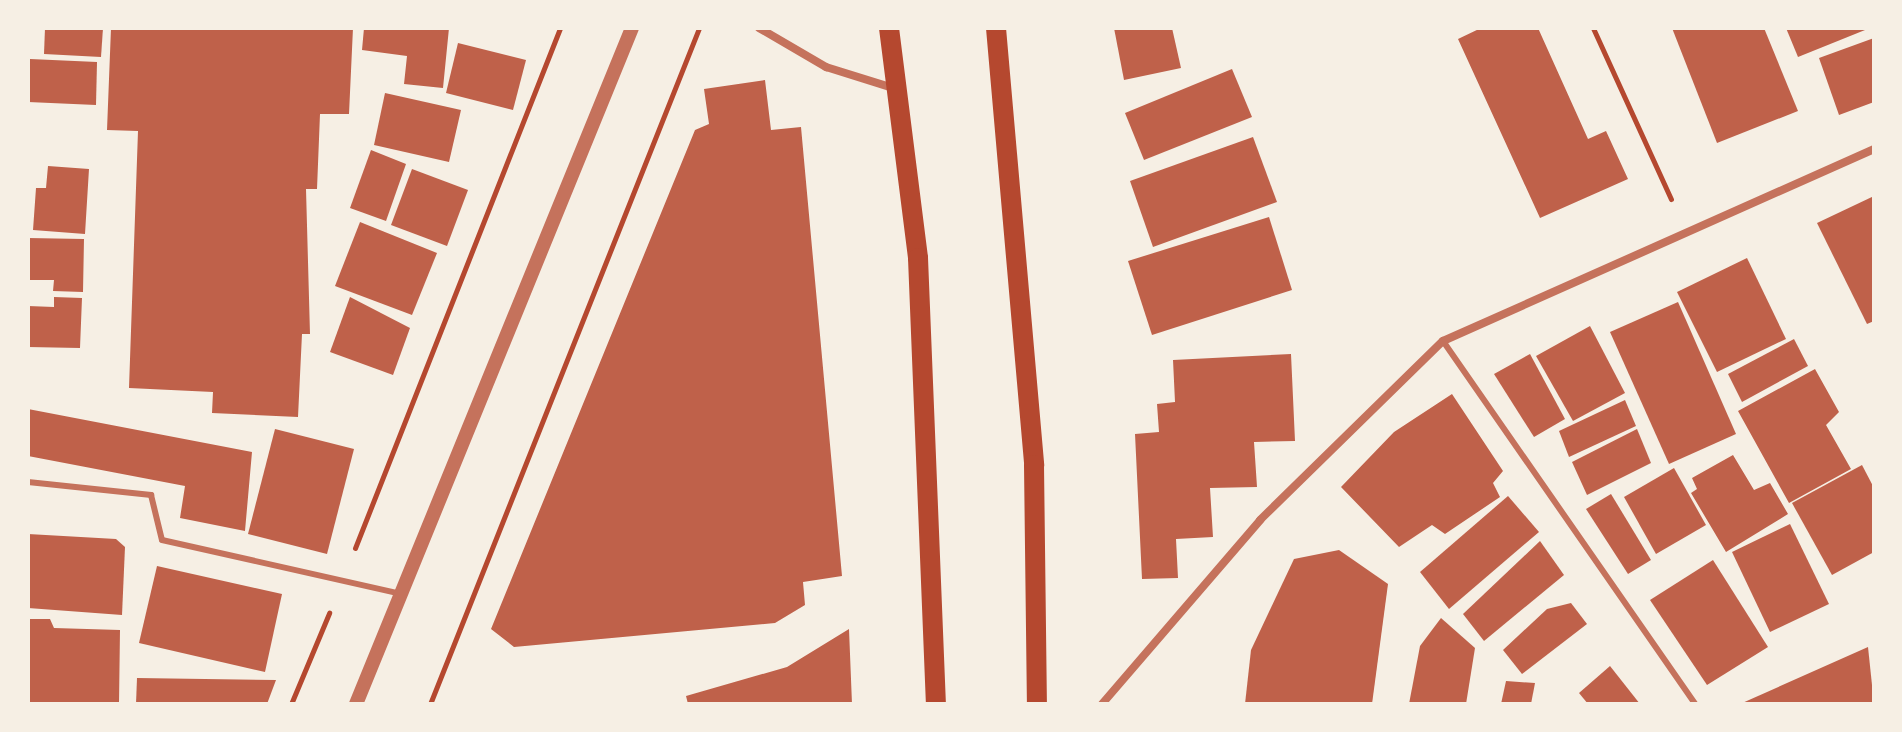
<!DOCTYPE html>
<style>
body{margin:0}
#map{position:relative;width:1902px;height:732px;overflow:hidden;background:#f6efe4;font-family:"Golos Text",sans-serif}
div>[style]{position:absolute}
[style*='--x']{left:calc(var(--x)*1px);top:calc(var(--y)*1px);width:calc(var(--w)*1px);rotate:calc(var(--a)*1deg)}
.building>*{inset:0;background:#bf614a}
.path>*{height:5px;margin:-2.5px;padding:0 2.5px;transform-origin:2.5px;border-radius:2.5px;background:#b5482f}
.service>*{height:6px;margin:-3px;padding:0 3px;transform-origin:3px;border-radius:3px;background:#c5725c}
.minor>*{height:8px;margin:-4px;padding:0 4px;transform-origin:4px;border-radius:4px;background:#c5725c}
.tertiary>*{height:14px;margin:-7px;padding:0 7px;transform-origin:7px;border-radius:7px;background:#c5725c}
.primary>*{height:20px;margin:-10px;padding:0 10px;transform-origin:10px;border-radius:10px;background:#b5482f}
span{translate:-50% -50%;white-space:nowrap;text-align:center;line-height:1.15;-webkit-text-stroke:6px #f6efe4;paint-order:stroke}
.frame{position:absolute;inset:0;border:30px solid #f6efe4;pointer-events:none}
</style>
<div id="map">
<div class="building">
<i style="clip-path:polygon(45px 28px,103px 28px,101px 57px,44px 54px)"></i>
<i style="clip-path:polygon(111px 28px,353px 28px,349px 114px,320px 114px,317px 189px,306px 189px,310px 334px,302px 334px,298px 417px,212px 413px,213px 392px,129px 388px,138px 131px,107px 130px)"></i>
<i style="clip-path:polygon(364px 28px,449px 28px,443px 88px,404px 84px,407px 56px,362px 50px)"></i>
<i style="clip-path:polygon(1114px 28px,1172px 28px,1181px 68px,1124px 80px)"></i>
<i style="clip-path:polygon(1481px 28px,1538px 28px,1588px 139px,1606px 131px,1628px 179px,1540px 218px,1458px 39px)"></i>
<i style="clip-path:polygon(1672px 28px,1764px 28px,1798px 111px,1717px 143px)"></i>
<i style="clip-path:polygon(1786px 28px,1870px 28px,1798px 57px)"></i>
<i style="clip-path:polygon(1874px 38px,1874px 102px,1839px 115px,1819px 58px)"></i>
<i style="clip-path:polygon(458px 43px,526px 60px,513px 110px,446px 93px)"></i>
<i style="clip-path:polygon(30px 59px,97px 62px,96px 105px,28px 102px)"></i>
<i style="clip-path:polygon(1232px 69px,1252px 117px,1144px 160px,1125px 113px)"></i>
<i style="clip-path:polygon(765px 80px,771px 130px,801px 127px,842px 576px,803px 582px,805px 605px,775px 623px,514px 647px,491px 629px,695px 130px,709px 124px,704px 89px)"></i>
<i style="clip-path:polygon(385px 93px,461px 110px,449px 162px,374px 145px)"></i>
<i style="clip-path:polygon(1253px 137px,1277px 202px,1153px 247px,1130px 181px)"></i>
<i style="clip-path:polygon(371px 150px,406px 164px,386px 221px,350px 208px)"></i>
<i style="clip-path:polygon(48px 166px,89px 169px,85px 234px,33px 230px,36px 188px,46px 188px)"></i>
<i style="clip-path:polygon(412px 169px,468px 190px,447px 246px,391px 225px)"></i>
<i style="clip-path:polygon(1874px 196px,1874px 321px,1867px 324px,1817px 223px)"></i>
<i style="clip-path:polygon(1269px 217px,1292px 290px,1152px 335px,1128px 261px)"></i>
<i style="clip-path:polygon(360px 222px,437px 253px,412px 315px,335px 286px)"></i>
<i style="clip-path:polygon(28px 238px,84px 239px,83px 292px,53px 291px,54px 280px,28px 280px)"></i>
<i style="clip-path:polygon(1747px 258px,1786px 339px,1717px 372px,1677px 292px)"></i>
<i style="clip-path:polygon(54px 297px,82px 298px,80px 348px,28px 347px,28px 306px,54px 307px)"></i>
<i style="clip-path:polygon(350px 297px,410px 328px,393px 375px,330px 352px)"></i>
<i style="clip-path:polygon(1678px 302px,1736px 434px,1669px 464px,1610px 332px)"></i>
<i style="clip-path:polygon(1590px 326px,1625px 393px,1573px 421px,1536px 356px)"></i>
<i style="clip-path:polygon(1794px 339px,1808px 366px,1742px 402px,1728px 374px)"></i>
<i style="clip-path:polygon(1291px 354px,1295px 441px,1254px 442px,1257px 487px,1210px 488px,1213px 537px,1176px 539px,1178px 578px,1142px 579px,1135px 434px,1159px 432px,1157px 404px,1175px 402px,1173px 360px)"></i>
<i style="clip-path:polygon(1530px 354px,1565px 419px,1534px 437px,1494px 374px)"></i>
<i style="clip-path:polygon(1815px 369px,1839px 412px,1826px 425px,1851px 469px,1789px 503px,1738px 411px)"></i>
<i style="clip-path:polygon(1452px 394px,1503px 471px,1493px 483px,1500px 497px,1445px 534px,1432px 525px,1399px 547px,1341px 487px,1394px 432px)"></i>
<i style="clip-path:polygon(1625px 400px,1636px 426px,1569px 457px,1559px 431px)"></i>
<i style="clip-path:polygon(28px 409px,252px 452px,245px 531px,180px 518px,185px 486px,28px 456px)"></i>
<i style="clip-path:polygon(275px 429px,354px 449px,327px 554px,248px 534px)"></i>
<i style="clip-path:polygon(1637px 429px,1651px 463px,1587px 495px,1572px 462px)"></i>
<i style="clip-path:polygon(1733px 455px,1754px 490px,1770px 483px,1788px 514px,1726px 552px,1691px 493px,1697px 489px,1692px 478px)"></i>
<i style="clip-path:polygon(1862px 465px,1874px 488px,1874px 552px,1832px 575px,1792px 503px)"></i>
<i style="clip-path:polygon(1674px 468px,1706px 525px,1656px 554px,1624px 497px)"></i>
<i style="clip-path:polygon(1611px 494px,1651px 560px,1628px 574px,1586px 509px)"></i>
<i style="clip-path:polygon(1508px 496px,1539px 532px,1449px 609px,1420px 572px)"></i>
<i style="clip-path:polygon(1790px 524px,1829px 604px,1770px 632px,1732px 552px)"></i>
<i style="clip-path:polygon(28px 534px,116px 539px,125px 547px,122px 615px,28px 608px)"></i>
<i style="clip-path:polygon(1540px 541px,1564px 575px,1484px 641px,1463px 614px)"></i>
<i style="clip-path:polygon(1339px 550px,1388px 584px,1372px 704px,1245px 704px,1251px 650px,1294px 559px)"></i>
<i style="clip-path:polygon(1713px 560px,1768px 647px,1707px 685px,1650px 600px)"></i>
<i style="clip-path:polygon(157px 566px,282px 594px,265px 672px,139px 643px)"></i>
<i style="clip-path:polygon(1571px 603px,1587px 624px,1522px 674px,1503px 650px,1547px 609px)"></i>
<i style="clip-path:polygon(1441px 618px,1475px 648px,1466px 704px,1409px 704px,1420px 646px)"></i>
<i style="clip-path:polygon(28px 619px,50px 619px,54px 628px,120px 630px,119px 704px,28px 704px)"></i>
<i style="clip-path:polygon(849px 629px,852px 704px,688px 704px,686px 696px,787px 667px)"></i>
<i style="clip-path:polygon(1868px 647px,1874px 704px,1740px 704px)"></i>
<i style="clip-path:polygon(1610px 666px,1640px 704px,1588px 704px,1579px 693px)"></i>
<i style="clip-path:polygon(137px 678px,276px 680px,267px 704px,136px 704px)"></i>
<i style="clip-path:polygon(1506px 681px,1535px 683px,1531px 704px,1501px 704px)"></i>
</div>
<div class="path">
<i style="--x:1593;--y:28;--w:188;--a:65.5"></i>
<i style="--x:355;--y:548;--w:559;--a:-68.48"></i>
<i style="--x:291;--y:704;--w:99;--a:-67.3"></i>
<i style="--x:430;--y:704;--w:728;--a:-68.3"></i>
</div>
<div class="service">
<i style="--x:1443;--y:341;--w:442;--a:55.2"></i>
<i style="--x:28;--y:482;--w:124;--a:6"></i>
<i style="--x:151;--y:495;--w:46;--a:76.3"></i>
<i style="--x:162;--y:540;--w:245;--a:12.7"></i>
</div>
<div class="minor">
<i style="--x:759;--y:28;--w:78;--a:30.2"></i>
<i style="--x:826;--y:67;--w:70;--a:17.4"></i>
<i style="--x:1102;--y:704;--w:243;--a:-49.3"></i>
<i style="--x:1260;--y:520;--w:256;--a:-44.4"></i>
<i style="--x:1443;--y:341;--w:472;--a:-24"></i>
</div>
<div class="tertiary">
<i style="--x:356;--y:704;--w:730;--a:-67.79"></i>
</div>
<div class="primary">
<i style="--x:889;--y:28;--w:232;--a:82.8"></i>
<i style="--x:918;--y:258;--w:446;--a:87.7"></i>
<i style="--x:996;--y:28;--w:439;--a:85"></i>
<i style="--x:1034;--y:465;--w:239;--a:89.3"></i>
</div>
<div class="frame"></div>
</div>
